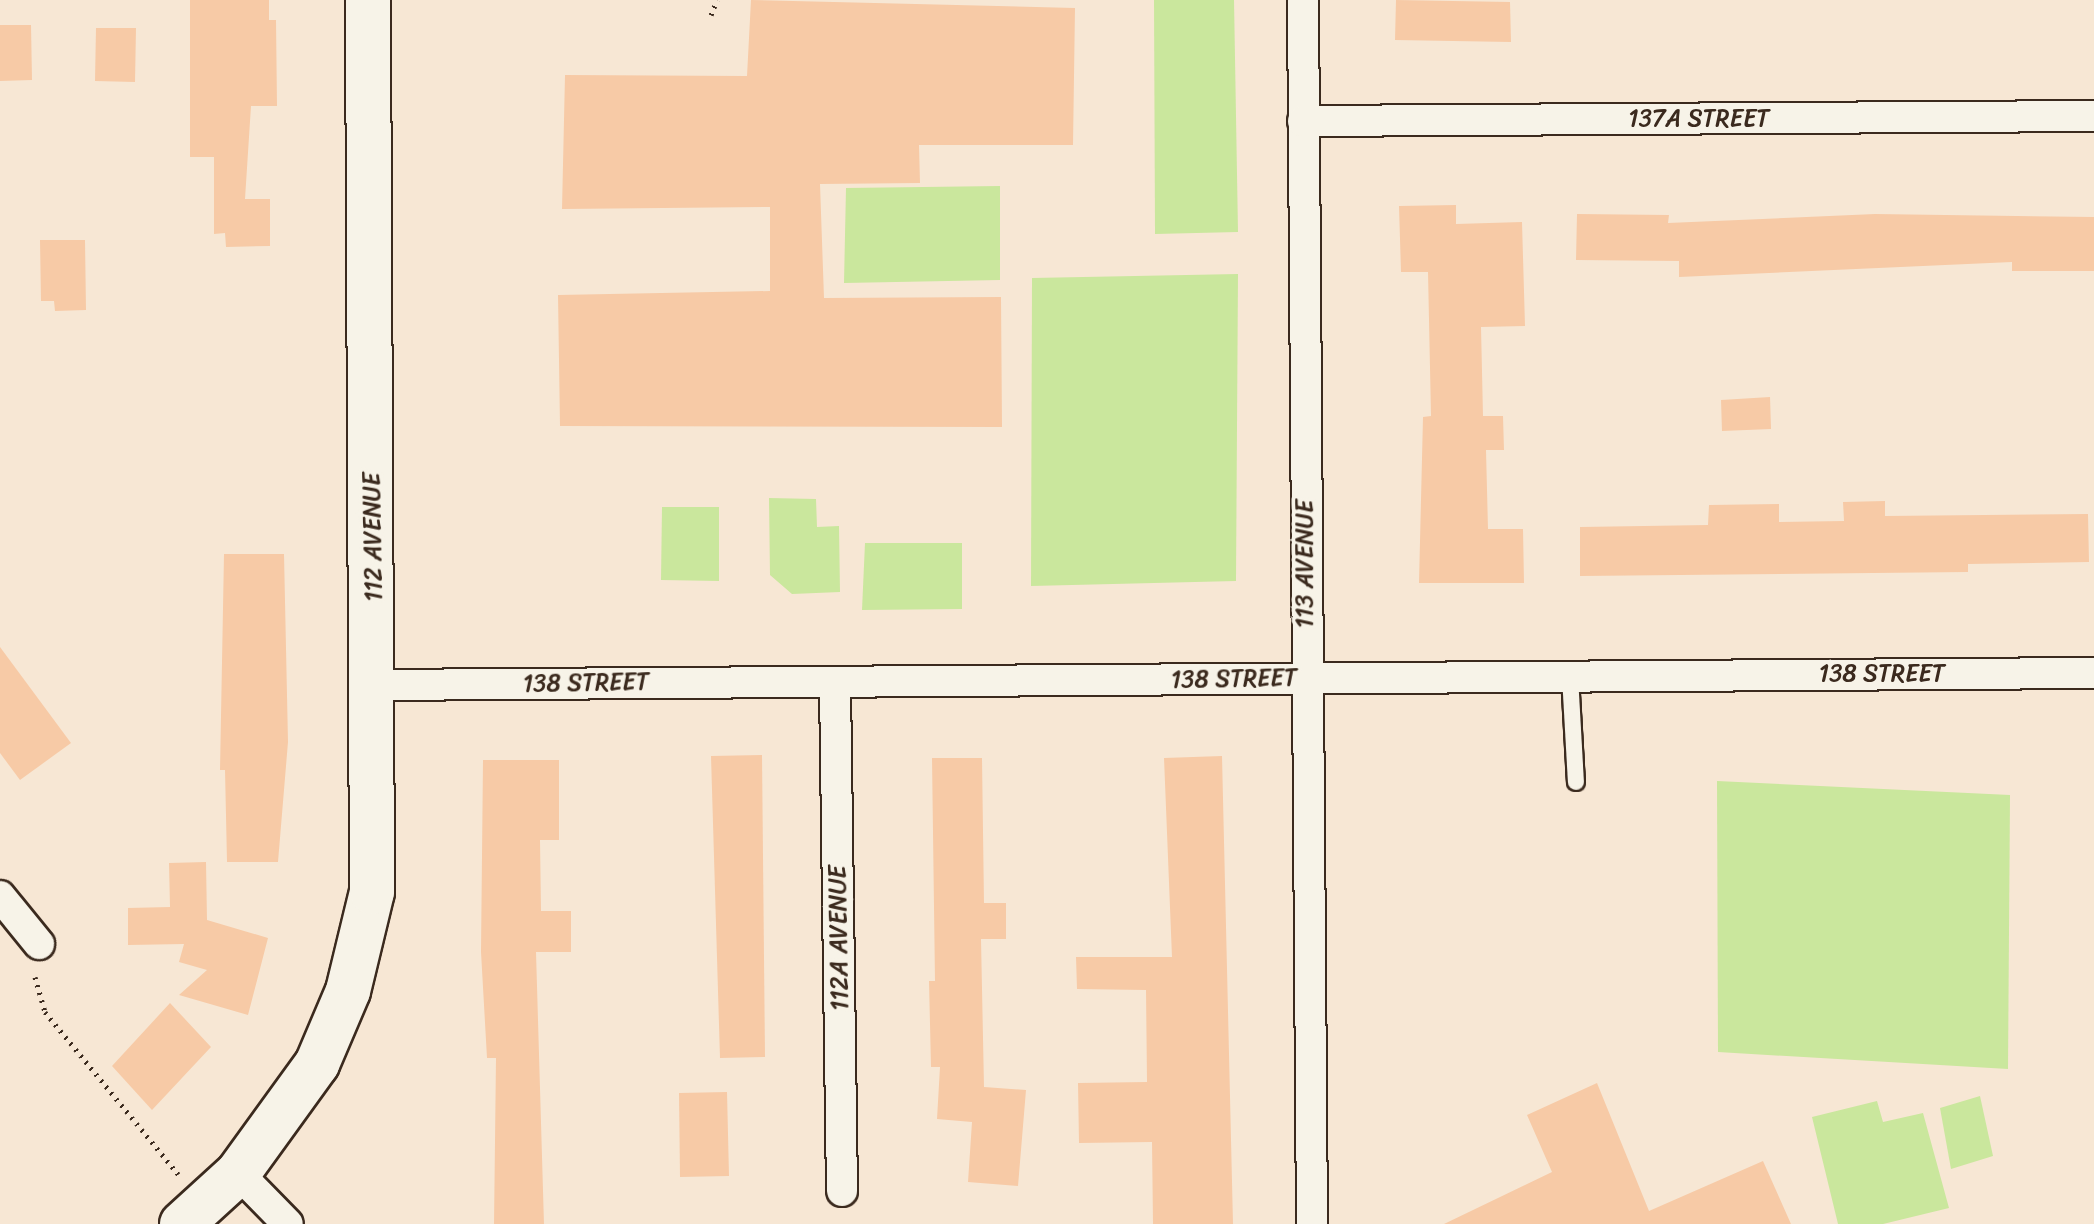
<!DOCTYPE html>
<style>
body{margin:0}
#map{position:relative;width:2094px;height:1224px;overflow:hidden;background:#f7e7d4;font-family:Sriracha,sans-serif}
div>[style]{position:absolute}
[style*='--x']{left:calc(var(--x)*1px);top:calc(var(--y)*1px);width:calc(var(--w)*1px);rotate:calc(var(--a)*1deg)}
.green>*{inset:0;background:#cae79d}
.building>*{inset:0;background:#f7caa6}
.path>*{height:5px;margin-top:-2.5px;transform-origin:0;background:repeating-linear-gradient(90deg,#3b2a1e 0 2px,transparent 0 8px)}
.roads{filter:drop-shadow(2px 0 #3b2a1e) drop-shadow(-2px 0 #3b2a1e) drop-shadow(0 2px #3b2a1e) drop-shadow(0 -2px #3b2a1e)}
.service>*{height:16px;margin:-8px;padding:0 8px;transform-origin:8px;border-radius:8px;background:#f7f3e8}
.minor>*{height:30px;margin:-15px;padding:0 15px;transform-origin:15px;border-radius:15px;background:#f7f3e8}
.secondary>*{height:44px;margin:-22px;padding:0 22px;transform-origin:22px;border-radius:22px;background:#f7f3e8}
span{translate:-50% -50%;white-space:nowrap;text-align:center;line-height:1.15;-webkit-text-stroke:7px #f7f3e8;paint-order:stroke}
.street-label{font-size:24px;color:#3b2a1e}
</style>
<div id="map">
<div class="green">
<i style="clip-path:polygon(1154px 0,1234px 0,1238px 232px,1155px 234px)"></i>
<i style="clip-path:polygon(1000px 186px,1000px 280px,844px 283px,846px 188px)"></i>
<i style="clip-path:polygon(1238px 274px,1236px 581px,1031px 586px,1032px 278px)"></i>
<i style="clip-path:polygon(769px 498px,816px 499px,817px 527px,839px 526px,840px 592px,792px 594px,770px 575px)"></i>
<i style="clip-path:polygon(662px 507px,719px 507px,719px 581px,661px 580px)"></i>
<i style="clip-path:polygon(865px 543px,962px 543px,962px 609px,862px 610px)"></i>
<i style="clip-path:polygon(1717px 781px,2010px 795px,2008px 1069px,1718px 1052px)"></i>
<i style="clip-path:polygon(1980px 1096px,1993px 1156px,1951px 1169px,1940px 1108px)"></i>
<i style="clip-path:polygon(1877px 1101px,1883px 1122px,1923px 1113px,1949px 1208px,1883px 1224px,1838px 1224px,1812px 1117px)"></i>
</div>
<div class="building">
<i style="clip-path:polygon(190px 0,269px 0,269px 20px,276px 20px,277px 106px,251px 106px,245px 199px,270px 199px,270px 246px,226px 247px,225px 233px,214px 234px,214px 157px,190px 157px)"></i>
<i style="clip-path:polygon(751px 0,1075px 8px,1073px 145px,919px 145px,920px 183px,820px 184px,824px 298px,1001px 297px,1002px 427px,560px 426px,558px 295px,770px 291px,770px 207px,562px 209px,565px 75px,747px 76px)"></i>
<i style="clip-path:polygon(1396px 0,1510px 2px,1511px 42px,1395px 40px)"></i>
<i style="clip-path:polygon(0 25px,31px 25px,32px 80px,0 81px)"></i>
<i style="clip-path:polygon(96px 28px,136px 28px,135px 82px,95px 81px)"></i>
<i style="clip-path:polygon(1456px 205px,1456px 224px,1522px 222px,1525px 326px,1481px 327px,1483px 416px,1503px 416px,1504px 450px,1486px 450px,1488px 529px,1523px 529px,1524px 583px,1419px 583px,1423px 417px,1431px 416px,1428px 272px,1401px 272px,1399px 206px)"></i>
<i style="clip-path:polygon(1577px 214px,1669px 215px,1668px 223px,1875px 214px,2094px 217px,2094px 271px,2012px 271px,2012px 262px,1679px 277px,1679px 261px,1576px 260px)"></i>
<i style="clip-path:polygon(40px 240px,85px 240px,86px 310px,55px 311px,54px 301px,41px 301px)"></i>
<i style="clip-path:polygon(1770px 397px,1771px 429px,1722px 431px,1721px 400px)"></i>
<i style="clip-path:polygon(1885px 501px,1885px 516px,2088px 514px,2089px 562px,1968px 564px,1968px 572px,1580px 576px,1580px 527px,1708px 525px,1709px 505px,1779px 504px,1779px 522px,1844px 521px,1843px 502px)"></i>
<i style="clip-path:polygon(224px 554px,284px 554px,288px 742px,278px 862px,227px 862px,225px 770px,220px 770px)"></i>
<i style="clip-path:polygon(0 647px,71px 743px,20px 780px,0 753px)"></i>
<i style="clip-path:polygon(762px 755px,765px 1057px,720px 1058px,711px 756px)"></i>
<i style="clip-path:polygon(1222px 756px,1233px 1224px,1153px 1224px,1152px 1142px,1079px 1143px,1078px 1083px,1147px 1082px,1146px 990px,1077px 989px,1076px 957px,1172px 957px,1164px 758px)"></i>
<i style="clip-path:polygon(932px 758px,982px 758px,984px 903px,1006px 903px,1006px 939px,981px 939px,984px 1087px,1026px 1090px,1018px 1186px,968px 1182px,972px 1122px,937px 1119px,940px 1067px,931px 1067px,929px 981px,935px 981px)"></i>
<i style="clip-path:polygon(483px 760px,559px 760px,559px 840px,540px 840px,541px 911px,571px 911px,571px 952px,536px 952px,544px 1224px,494px 1224px,496px 1058px,487px 1058px,481px 952px)"></i>
<i style="clip-path:polygon(206px 862px,207px 920px,268px 938px,248px 1015px,179px 995px,207px 970px,179px 962px,184px 944px,128px 945px,128px 908px,170px 907px,169px 863px)"></i>
<i style="clip-path:polygon(170px 1003px,211px 1047px,152px 1110px,112px 1066px)"></i>
<i style="clip-path:polygon(1597px 1083px,1649px 1211px,1763px 1161px,1791px 1224px,1444px 1224px,1552px 1172px,1527px 1115px)"></i>
<i style="clip-path:polygon(727px 1092px,729px 1176px,680px 1177px,679px 1093px)"></i>
</div>
<div class="path">
<i style="--x:711;--y:15;--w:16;--a:-68"></i>
<i style="--x:35;--y:977;--w:36;--a:74"></i>
<i style="--x:45;--y:1012;--w:210;--a:50.6"></i>
</div>
<div class="roads">
<div class="service">
<i style="--x:1570;--y:676;--w:106;--a:86.8"></i>
</div>
<div class="minor">
<i style="--x:1303;--y:0;--w:1224;--a:89.58"></i>
<i style="--x:1303;--y:121;--w:791;--a:-0.36"></i>
<i style="--x:835;--y:684;--w:507;--a:89.21"></i>
<i style="--x:374;--y:685;--w:1720;--a:-0.4"></i>
<i style="--x:0;--y:896;--w:62;--a:50.9"></i>
<i style="--x:238;--y:1173;--w:71;--a:45.6"></i>
</div>
<div class="secondary">
<i style="--x:182;--y:1224;--w:76;--a:-42.3"></i>
<i style="--x:238;--y:1173;--w:135;--a:-54.1"></i>
<i style="--x:317;--y:1064;--w:79;--a:-67"></i>
<i style="--x:348;--y:991;--w:102;--a:-76.4"></i>
<i style="--x:372;--y:892;--w:892;--a:-90.26"></i>
</div>
</div>
<div class="street-label">
<span style="left:1699px;top:119px">137A STREET</span>
<span style="left:373px;top:537px;rotate:-91deg">112 AVENUE</span>
<span style="left:1305px;top:564px;rotate:-90deg">113 AVENUE</span>
<span style="left:1882px;top:674px">138 STREET</span>
<span style="left:1234px;top:679px;rotate:-1deg">138 STREET</span>
<span style="left:586px;top:683px;rotate:-1deg">138 STREET</span>
<span style="left:839px;top:938px;rotate:-91deg">112A AVENUE</span>
</div>
</div>
